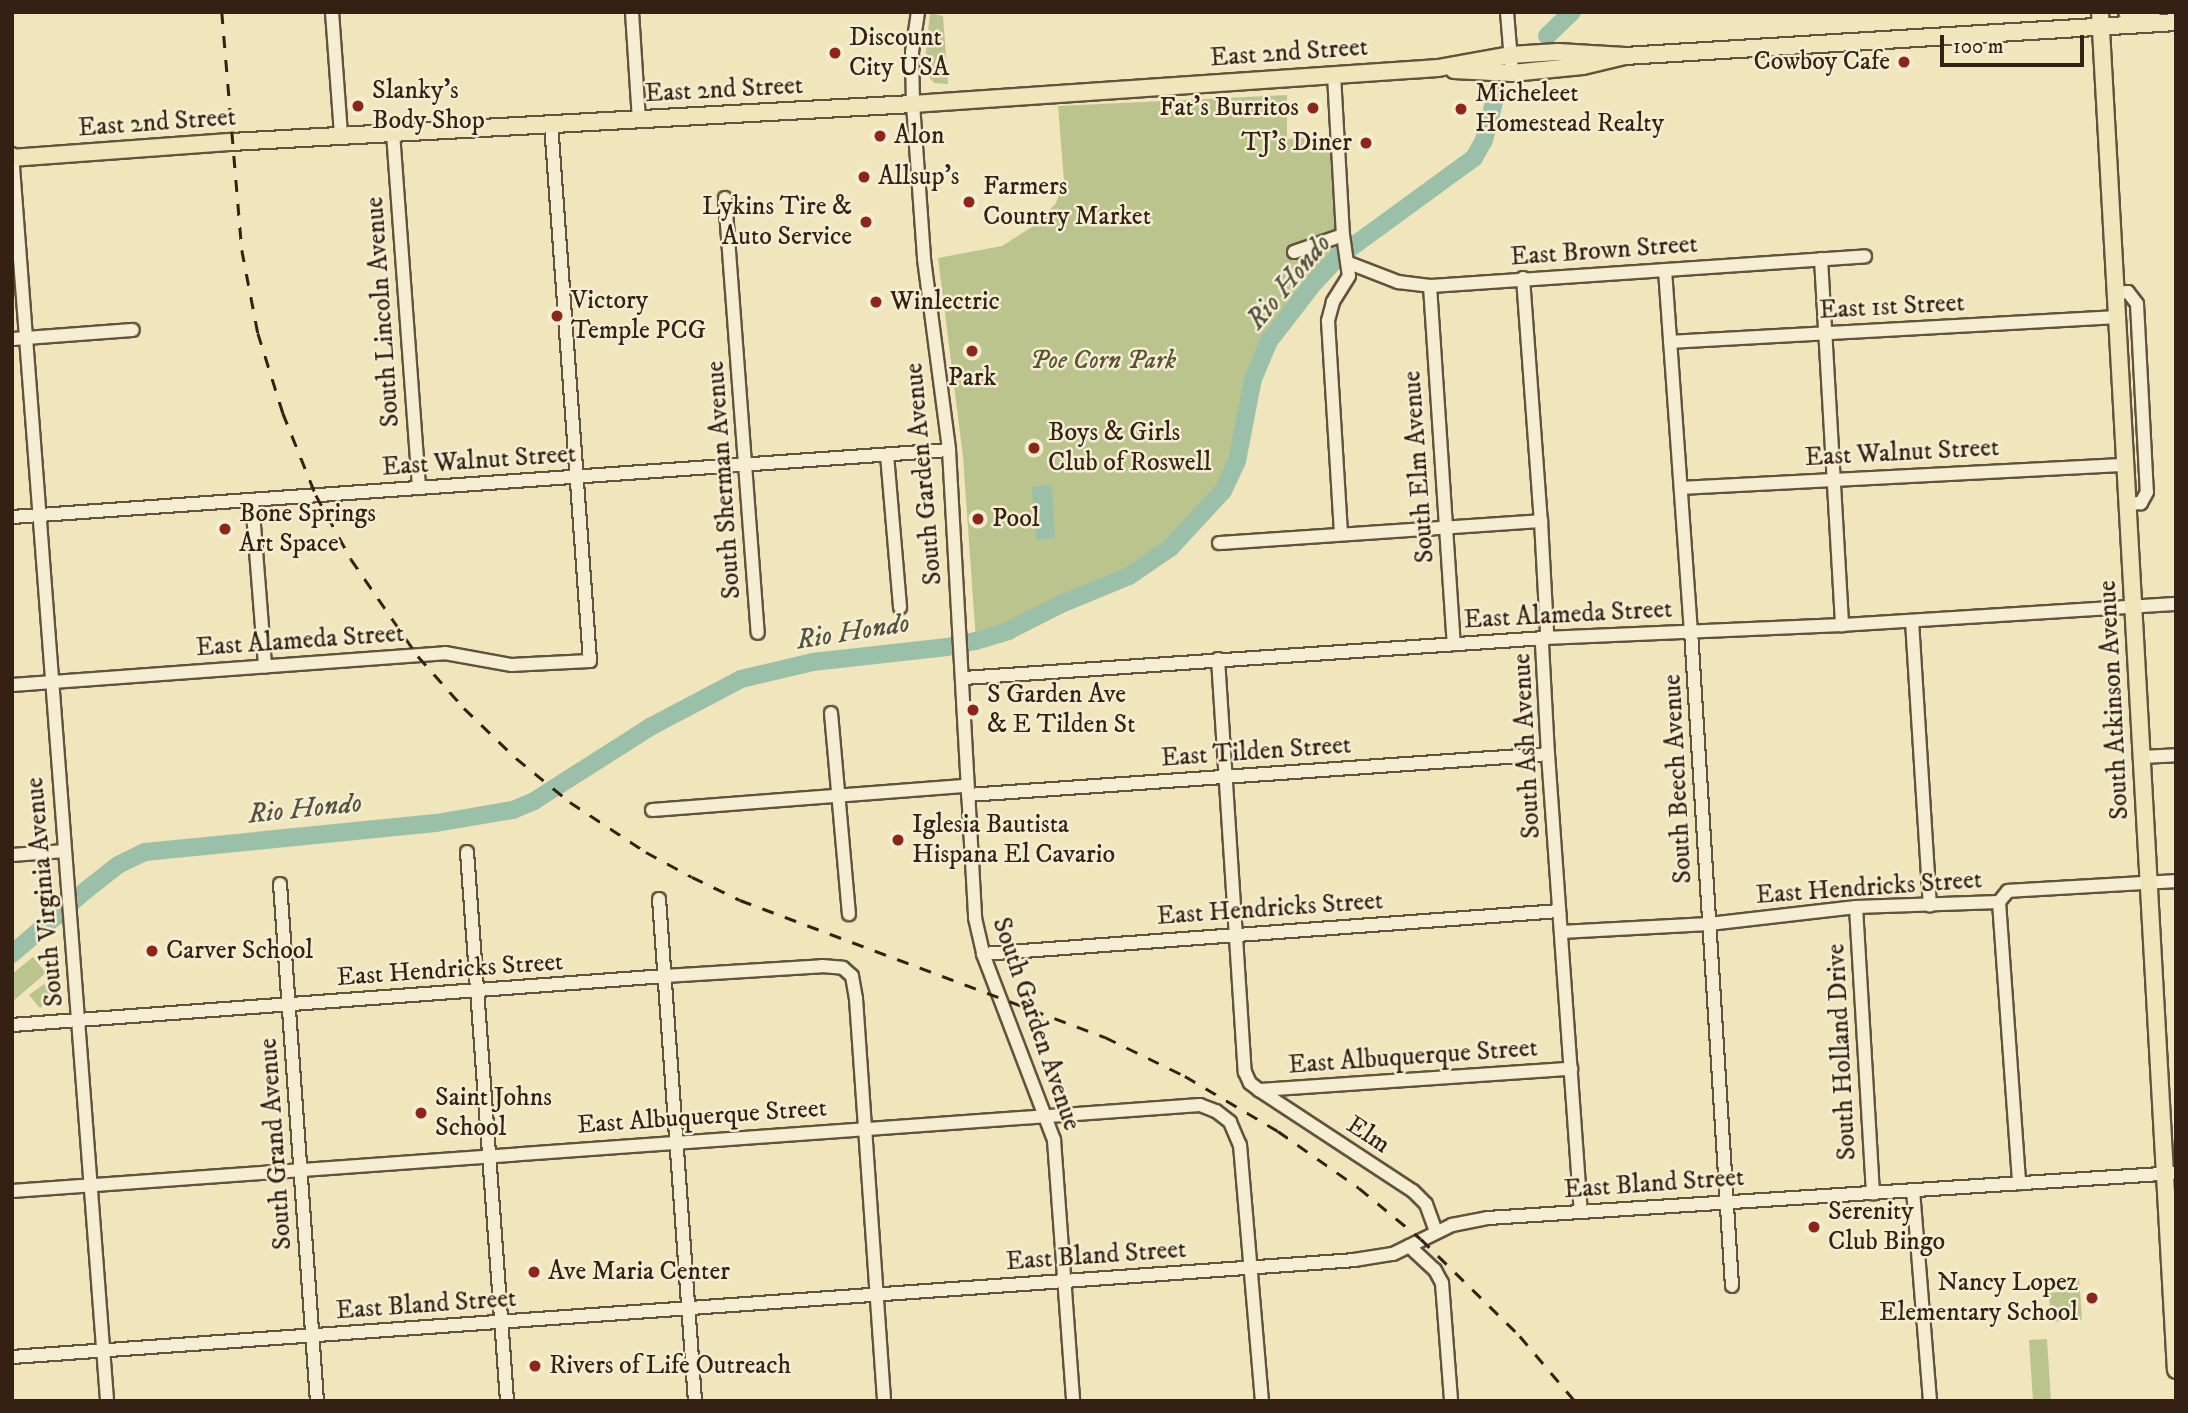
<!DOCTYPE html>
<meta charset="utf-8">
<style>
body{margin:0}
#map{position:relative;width:2188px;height:1413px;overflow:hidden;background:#f0e5bb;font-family:"IM FELL DW Pica",serif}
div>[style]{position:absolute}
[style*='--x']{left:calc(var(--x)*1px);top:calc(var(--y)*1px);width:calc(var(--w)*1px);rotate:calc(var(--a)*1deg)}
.green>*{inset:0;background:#bcc48e}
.water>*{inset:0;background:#9bc0aa}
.river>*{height:18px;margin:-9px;padding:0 9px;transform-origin:9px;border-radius:9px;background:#9bc0aa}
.roads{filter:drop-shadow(2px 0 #63523d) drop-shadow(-2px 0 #63523d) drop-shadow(0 2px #63523d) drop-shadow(0 -2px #63523d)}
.minor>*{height:12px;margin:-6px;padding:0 6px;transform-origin:6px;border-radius:6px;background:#f5eed3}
.major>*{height:16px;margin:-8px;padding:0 8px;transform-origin:8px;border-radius:8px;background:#f0e5bb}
.rail>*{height:2.5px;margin-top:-1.25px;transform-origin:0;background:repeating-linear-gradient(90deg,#342113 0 12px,transparent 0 24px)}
.dots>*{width:19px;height:19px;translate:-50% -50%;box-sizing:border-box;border:4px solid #f5eed3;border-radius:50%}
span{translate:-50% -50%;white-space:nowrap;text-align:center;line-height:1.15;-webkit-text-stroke:5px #f5eed3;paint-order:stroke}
.poi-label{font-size:26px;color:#342113}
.left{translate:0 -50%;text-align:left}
.right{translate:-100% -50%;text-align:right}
.street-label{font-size:26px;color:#342113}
.park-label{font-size:26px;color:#5d5238;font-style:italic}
.water-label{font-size:28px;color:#535140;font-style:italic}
.frame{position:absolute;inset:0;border:14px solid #342113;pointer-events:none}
.scale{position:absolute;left:1940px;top:35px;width:144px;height:32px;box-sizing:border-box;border:4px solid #342113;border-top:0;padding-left:9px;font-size:21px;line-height:24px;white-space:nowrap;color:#342113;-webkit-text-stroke:5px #f5eed3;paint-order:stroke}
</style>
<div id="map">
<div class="green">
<i style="clip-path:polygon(930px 13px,943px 16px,948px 84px,934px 83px,924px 70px)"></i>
<i style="clip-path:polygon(1287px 95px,1287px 139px,1330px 136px,1338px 257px,1314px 283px,1269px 341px,1259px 361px,1232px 477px,1209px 509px,1148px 565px,1008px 631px,976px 641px,963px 457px,938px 258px,1002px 246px,1035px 225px,1056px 203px,1064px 181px,1058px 106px)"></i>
<i style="clip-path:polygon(33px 957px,46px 973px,12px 1002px,12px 974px)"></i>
<i style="clip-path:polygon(44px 984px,54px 996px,40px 1008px,29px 995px)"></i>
<i style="clip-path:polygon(2079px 1277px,2082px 1320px,2051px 1322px,2049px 1293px,2060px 1292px,2059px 1279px)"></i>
<i style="clip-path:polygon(2047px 1339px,2051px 1401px,2033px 1401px,2029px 1340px)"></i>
</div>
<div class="water">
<i style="clip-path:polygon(1052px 485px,1055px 538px,1036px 540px,1032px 487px)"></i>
</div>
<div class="river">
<i style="--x:1547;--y:36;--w:35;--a:-44"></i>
<i style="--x:12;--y:954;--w:90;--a:-40.9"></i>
<i style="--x:80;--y:895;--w:48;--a:-38.3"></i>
<i style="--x:118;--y:865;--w:30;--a:-26"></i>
<i style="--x:145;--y:852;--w:292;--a:-5.7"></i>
<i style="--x:436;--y:823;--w:78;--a:-9.6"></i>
<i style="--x:513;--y:810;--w:23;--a:-23"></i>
<i style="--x:534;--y:801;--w:138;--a:-32.5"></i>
<i style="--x:650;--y:727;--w:103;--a:-27.8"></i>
<i style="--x:741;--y:679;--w:74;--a:-13.3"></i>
<i style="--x:813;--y:662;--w:135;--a:-6.4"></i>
<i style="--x:947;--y:647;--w:30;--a:-12"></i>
<i style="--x:976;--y:641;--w:34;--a:-17"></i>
<i style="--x:1008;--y:631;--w:57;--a:-27"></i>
<i style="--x:1059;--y:605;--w:76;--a:-22.5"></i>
<i style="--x:1129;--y:576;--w:50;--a:-34.3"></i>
<i style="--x:1170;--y:548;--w:78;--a:-47.1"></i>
<i style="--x:1223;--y:491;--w:33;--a:-65"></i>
<i style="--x:1237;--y:461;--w:84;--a:-79"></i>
<i style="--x:1253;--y:379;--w:41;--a:-67.2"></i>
<i style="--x:1269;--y:341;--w:73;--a:-52.2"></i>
<i style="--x:1314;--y:283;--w:35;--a:-47"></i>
<i style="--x:1338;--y:257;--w:168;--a:-36.1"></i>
<i style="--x:1474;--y:158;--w:21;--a:-61"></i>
<i style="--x:1484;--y:140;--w:51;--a:-75.1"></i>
</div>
<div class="roads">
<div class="minor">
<i style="--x:332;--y:12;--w:124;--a:85.8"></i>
<i style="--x:632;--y:12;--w:107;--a:86.3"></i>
<i style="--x:918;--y:12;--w:40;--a:98.5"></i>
<i style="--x:912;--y:52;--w:52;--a:88.9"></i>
<i style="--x:913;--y:104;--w:155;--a:85.9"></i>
<i style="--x:924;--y:259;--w:193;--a:82.5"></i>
<i style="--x:949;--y:450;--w:469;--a:86.8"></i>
<i style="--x:975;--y:918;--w:37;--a:77"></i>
<i style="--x:983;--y:954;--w:199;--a:69.1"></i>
<i style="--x:1054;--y:1140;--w:262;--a:85.8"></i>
<i style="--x:1507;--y:12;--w:61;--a:85.3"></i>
<i style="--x:1334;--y:75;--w:160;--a:86.8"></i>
<i style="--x:1343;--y:235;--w:41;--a:81.7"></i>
<i style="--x:1349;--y:276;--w:31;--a:122"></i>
<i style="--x:1333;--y:302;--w:20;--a:105"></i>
<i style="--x:1328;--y:321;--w:213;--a:86.5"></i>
<i style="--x:393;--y:133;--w:356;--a:85.8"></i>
<i style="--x:12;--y:154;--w:1251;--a:85.64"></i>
<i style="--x:725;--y:198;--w:436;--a:85.7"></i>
<i style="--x:1294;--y:252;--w:52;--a:-19.1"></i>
<i style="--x:1821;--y:259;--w:367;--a:86.7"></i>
<i style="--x:1349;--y:263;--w:53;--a:21.2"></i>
<i style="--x:1398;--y:282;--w:32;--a:7"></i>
<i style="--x:1430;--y:286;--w:436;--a:-3.9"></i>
<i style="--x:1665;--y:270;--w:362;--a:85.9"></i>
<i style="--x:1691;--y:631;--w:656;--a:86.42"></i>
<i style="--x:1523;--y:278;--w:244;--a:85.8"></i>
<i style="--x:1541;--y:521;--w:111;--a:86.9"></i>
<i style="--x:1547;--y:632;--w:13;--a:113"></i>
<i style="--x:1542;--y:644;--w:110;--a:86.9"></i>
<i style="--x:1548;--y:754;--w:459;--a:85.9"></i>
<i style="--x:1430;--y:286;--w:359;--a:86.2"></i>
<i style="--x:2115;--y:293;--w:13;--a:-4"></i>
<i style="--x:2128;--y:292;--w:15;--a:53"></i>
<i style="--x:2137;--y:304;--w:188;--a:87"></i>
<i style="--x:2147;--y:492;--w:13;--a:119"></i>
<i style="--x:2141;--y:503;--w:14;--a:176"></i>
<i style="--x:12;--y:339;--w:121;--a:-4.3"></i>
<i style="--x:1670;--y:342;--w:447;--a:-3.2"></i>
<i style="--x:887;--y:455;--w:153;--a:85.1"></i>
<i style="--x:1681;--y:488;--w:445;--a:-3"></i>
<i style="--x:252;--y:500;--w:167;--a:85.5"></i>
<i style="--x:12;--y:517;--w:939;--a:-4.09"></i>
<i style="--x:1219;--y:543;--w:323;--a:-3.9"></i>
<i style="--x:1912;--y:621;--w:285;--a:86.4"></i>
<i style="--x:1218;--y:659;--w:414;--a:86.3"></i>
<i style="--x:1245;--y:1072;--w:12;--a:66"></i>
<i style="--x:1250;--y:1083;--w:11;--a:38"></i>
<i style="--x:1259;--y:1090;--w:184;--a:33.3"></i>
<i style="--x:1413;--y:1191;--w:18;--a:45"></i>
<i style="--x:1426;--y:1204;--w:30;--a:70"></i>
<i style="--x:964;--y:678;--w:582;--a:-3.94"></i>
<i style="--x:1545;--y:638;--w:297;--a:-2.5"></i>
<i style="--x:1842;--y:625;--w:335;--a:-3.6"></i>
<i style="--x:12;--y:685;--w:434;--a:-4.2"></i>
<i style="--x:445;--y:653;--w:68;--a:10.2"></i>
<i style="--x:512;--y:665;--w:78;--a:-2.9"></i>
<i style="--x:590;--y:661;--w:538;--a:-94.15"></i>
<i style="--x:831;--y:713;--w:202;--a:84.9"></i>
<i style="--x:2142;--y:757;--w:34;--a:-3"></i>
<i style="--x:968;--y:795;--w:581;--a:-4.04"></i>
<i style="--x:652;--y:810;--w:316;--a:-4.4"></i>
<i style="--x:467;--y:852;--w:550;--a:85.83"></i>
<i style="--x:12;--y:855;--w:53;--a:-4.3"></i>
<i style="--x:280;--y:884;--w:518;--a:85.91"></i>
<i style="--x:659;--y:899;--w:503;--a:85.9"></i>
<i style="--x:1999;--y:902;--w:282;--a:85.9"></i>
<i style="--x:1856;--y:907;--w:287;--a:86.6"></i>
<i style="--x:1561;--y:932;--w:148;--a:-3.1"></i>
<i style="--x:1709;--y:924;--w:148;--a:-6.6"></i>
<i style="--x:1856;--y:907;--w:143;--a:-2"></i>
<i style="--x:1999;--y:902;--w:14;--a:-51"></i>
<i style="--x:2008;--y:891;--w:168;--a:-3.4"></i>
<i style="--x:983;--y:954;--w:578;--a:-4.27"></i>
<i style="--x:12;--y:1025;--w:655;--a:-4.29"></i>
<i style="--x:665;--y:976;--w:157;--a:-3.6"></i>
<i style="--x:822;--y:966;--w:21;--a:5"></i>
<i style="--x:843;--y:968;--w:12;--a:42"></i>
<i style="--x:852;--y:976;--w:23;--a:80"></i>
<i style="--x:856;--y:999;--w:403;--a:86"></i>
<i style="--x:1259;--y:1090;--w:313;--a:-3.9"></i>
<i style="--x:1913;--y:1190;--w:212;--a:85.4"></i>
<i style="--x:12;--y:1191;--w:1191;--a:-4.14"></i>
<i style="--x:1200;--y:1105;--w:17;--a:21"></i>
<i style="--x:1216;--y:1111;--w:18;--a:38"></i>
<i style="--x:1230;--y:1122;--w:25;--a:67"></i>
<i style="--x:1240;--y:1145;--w:257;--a:85.1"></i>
<i style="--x:1409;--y:1246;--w:35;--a:43"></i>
<i style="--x:1435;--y:1270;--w:15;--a:62"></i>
<i style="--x:1442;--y:1283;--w:118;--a:85.6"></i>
<i style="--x:12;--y:1357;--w:1346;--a:-4.13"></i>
<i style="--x:1354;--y:1260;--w:39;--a:-9"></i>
<i style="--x:1393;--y:1254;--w:66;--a:-26.2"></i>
<i style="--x:1452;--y:1225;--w:37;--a:-11"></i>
<i style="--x:1488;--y:1218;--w:689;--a:-3.74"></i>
</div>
<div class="major">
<i style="--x:2100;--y:12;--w:1360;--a:86.8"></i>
<i style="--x:2127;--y:12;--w:26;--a:13"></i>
<i style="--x:1454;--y:70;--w:58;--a:3"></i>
<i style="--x:1512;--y:73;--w:71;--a:-5.6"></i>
<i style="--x:1583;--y:66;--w:43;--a:-13.4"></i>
<i style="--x:1625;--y:56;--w:552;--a:-3.53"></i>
<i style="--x:12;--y:158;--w:220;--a:-4.2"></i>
<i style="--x:231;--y:142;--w:683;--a:-3.19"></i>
<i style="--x:913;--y:104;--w:526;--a:-3.92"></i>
<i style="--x:1438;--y:68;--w:73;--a:-10.2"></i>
<i style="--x:1510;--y:55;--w:48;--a:-3.6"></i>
<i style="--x:1558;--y:52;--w:67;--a:3.4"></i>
</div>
</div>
<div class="rail">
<i style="--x:222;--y:12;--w:239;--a:85.2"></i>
<i style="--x:242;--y:250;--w:85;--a:79.1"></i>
<i style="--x:258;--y:333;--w:84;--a:72.6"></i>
<i style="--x:283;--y:413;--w:88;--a:68.1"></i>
<i style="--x:316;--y:495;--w:73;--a:61.3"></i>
<i style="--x:351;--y:559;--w:118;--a:55.4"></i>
<i style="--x:418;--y:656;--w:69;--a:48.5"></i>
<i style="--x:464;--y:708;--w:72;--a:43.9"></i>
<i style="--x:516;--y:758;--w:70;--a:39.2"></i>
<i style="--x:570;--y:802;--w:91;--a:33.3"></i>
<i style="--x:646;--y:852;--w:52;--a:28.5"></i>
<i style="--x:692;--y:877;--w:53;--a:25.6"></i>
<i style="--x:740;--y:900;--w:390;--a:20.6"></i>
<i style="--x:1105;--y:1037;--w:89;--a:26"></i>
<i style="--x:1185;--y:1076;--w:108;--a:30.6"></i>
<i style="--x:1278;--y:1131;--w:99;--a:35.1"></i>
<i style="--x:1359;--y:1188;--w:80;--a:39.4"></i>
<i style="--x:1421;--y:1239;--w:139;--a:44.4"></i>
<i style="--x:1520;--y:1336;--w:85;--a:49.8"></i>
</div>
<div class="dots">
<i style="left:835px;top:53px;background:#8f2418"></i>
<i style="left:1904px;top:62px;background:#8f2418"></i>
<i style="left:358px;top:106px;background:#8f2418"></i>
<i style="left:1313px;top:108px;background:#8f2418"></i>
<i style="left:1461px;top:109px;background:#8f2418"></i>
<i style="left:880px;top:136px;background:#8f2418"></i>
<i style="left:1366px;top:143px;background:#8f2418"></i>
<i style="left:864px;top:177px;background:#8f2418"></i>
<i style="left:969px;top:202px;background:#8f2418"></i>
<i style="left:866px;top:222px;background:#8f2418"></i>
<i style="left:876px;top:302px;background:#8f2418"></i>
<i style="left:557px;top:316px;background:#8f2418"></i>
<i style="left:972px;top:351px;background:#8f2418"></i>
<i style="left:1034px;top:448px;background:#8f2418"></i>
<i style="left:978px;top:519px;background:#8f2418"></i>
<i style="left:225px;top:529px;background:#8f2418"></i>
<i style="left:973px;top:710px;background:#8f2418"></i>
<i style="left:898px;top:840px;background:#8f2418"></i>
<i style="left:152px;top:951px;background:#8f2418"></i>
<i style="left:421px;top:1113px;background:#8f2418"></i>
<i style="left:1814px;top:1227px;background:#8f2418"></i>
<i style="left:534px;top:1272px;background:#8f2418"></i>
<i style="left:2092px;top:1298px;background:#8f2418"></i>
<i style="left:535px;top:1366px;background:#8f2418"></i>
</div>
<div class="poi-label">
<span class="left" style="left:849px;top:53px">Discount<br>City USA</span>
<span class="right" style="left:1890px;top:62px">Cowboy Cafe</span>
<span class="left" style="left:372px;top:106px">Slanky's<br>Body Shop</span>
<span class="left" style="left:1475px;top:109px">Micheleet<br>Homestead Realty</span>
<span class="right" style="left:1299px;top:108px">Fat’s Burritos</span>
<span class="left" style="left:894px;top:136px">Alon</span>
<span class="right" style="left:1352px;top:143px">TJ's Diner</span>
<span class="left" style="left:878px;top:177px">Allsup’s</span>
<span class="left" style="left:983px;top:202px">Farmers<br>Country Market</span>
<span class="right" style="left:852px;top:222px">Lykins Tire &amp;<br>Auto Service</span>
<span class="left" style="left:571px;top:316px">Victory<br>Temple PCG</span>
<span class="left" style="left:890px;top:302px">Winlectric</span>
<span style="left:972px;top:378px">Park</span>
<span class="left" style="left:1048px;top:448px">Boys &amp; Girls<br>Club of Roswell</span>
<span class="left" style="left:239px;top:529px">Bone Springs<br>Art Space</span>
<span class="left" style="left:992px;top:519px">Pool</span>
<span class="left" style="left:987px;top:710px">S Garden Ave<br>&amp; E Tilden St</span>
<span class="left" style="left:912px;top:840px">Iglesia Bautista<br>Hispana El Cavario</span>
<span class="left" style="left:166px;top:951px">Carver School</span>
<span class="left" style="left:435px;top:1113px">Saint Johns<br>School</span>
<span class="left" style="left:1828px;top:1227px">Serenity<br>Club Bingo</span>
<span class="left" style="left:548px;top:1272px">Ave Maria Center</span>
<span class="right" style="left:2078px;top:1298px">Nancy Lopez<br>Elementary School</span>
<span class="left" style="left:549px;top:1366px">Rivers of Life Outreach</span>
</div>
<div class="street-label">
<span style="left:1289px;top:53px;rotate:-4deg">East 2nd Street</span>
<span style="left:724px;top:90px;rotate:-3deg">East 2nd Street</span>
<span style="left:157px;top:123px;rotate:-4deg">East 2nd Street</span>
<span style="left:1604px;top:251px;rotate:-4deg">East Brown Street</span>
<span style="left:1892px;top:307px;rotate:-3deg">East 1st Street</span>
<span style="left:383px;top:312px;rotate:-94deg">South Lincoln Avenue</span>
<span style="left:1902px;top:453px;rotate:-3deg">East Walnut Street</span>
<span style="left:479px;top:461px;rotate:-4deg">East Walnut Street</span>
<span style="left:1419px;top:467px;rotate:-94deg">South Elm Avenue</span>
<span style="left:924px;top:474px;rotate:-95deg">South Garden Avenue</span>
<span style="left:724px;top:480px;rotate:-94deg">South Sherman Avenue</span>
<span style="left:1568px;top:615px;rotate:-3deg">East Alameda Street</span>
<span style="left:300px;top:641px;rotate:-4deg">East Alameda Street</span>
<span style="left:2114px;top:700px;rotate:-93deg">South Atkinson Avenue</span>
<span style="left:1527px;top:746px;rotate:-93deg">South Ash Avenue</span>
<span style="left:1256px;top:752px;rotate:-4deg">East Tilden Street</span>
<span style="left:1678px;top:779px;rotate:-93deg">South Beech Avenue</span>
<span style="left:1869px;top:888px;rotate:-4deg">East Hendricks Street</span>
<span style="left:45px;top:892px;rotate:-95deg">South Virginia Avenue</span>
<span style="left:1270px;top:909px;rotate:-4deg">East Hendricks Street</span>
<span style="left:450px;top:970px;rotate:-4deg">East Hendricks Street</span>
<span style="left:1036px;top:1024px;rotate:71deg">South Garden Avenue</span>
<span style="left:1842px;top:1052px;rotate:-93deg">South Holland Drive</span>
<span style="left:1413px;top:1057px;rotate:-4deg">East Albuquerque Street</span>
<span style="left:702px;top:1117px;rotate:-4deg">East Albuquerque Street</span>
<span style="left:1368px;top:1135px;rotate:33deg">Elm</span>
<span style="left:276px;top:1144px;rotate:-94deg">South Grand Avenue</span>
<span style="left:1654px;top:1184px;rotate:-4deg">East Bland Street</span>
<span style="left:1096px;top:1256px;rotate:-4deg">East Bland Street</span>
<span style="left:426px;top:1305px;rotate:-4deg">East Bland Street</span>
</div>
<div class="park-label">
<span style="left:1103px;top:361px">Poe Corn Park</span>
</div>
<div class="water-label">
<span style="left:1289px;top:282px;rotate:-50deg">Rio Hondo</span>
<span style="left:853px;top:632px;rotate:-9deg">Rio Hondo</span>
<span style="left:305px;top:809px;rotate:-6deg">Rio Hondo</span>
</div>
<div class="frame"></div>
<div class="scale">100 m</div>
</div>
